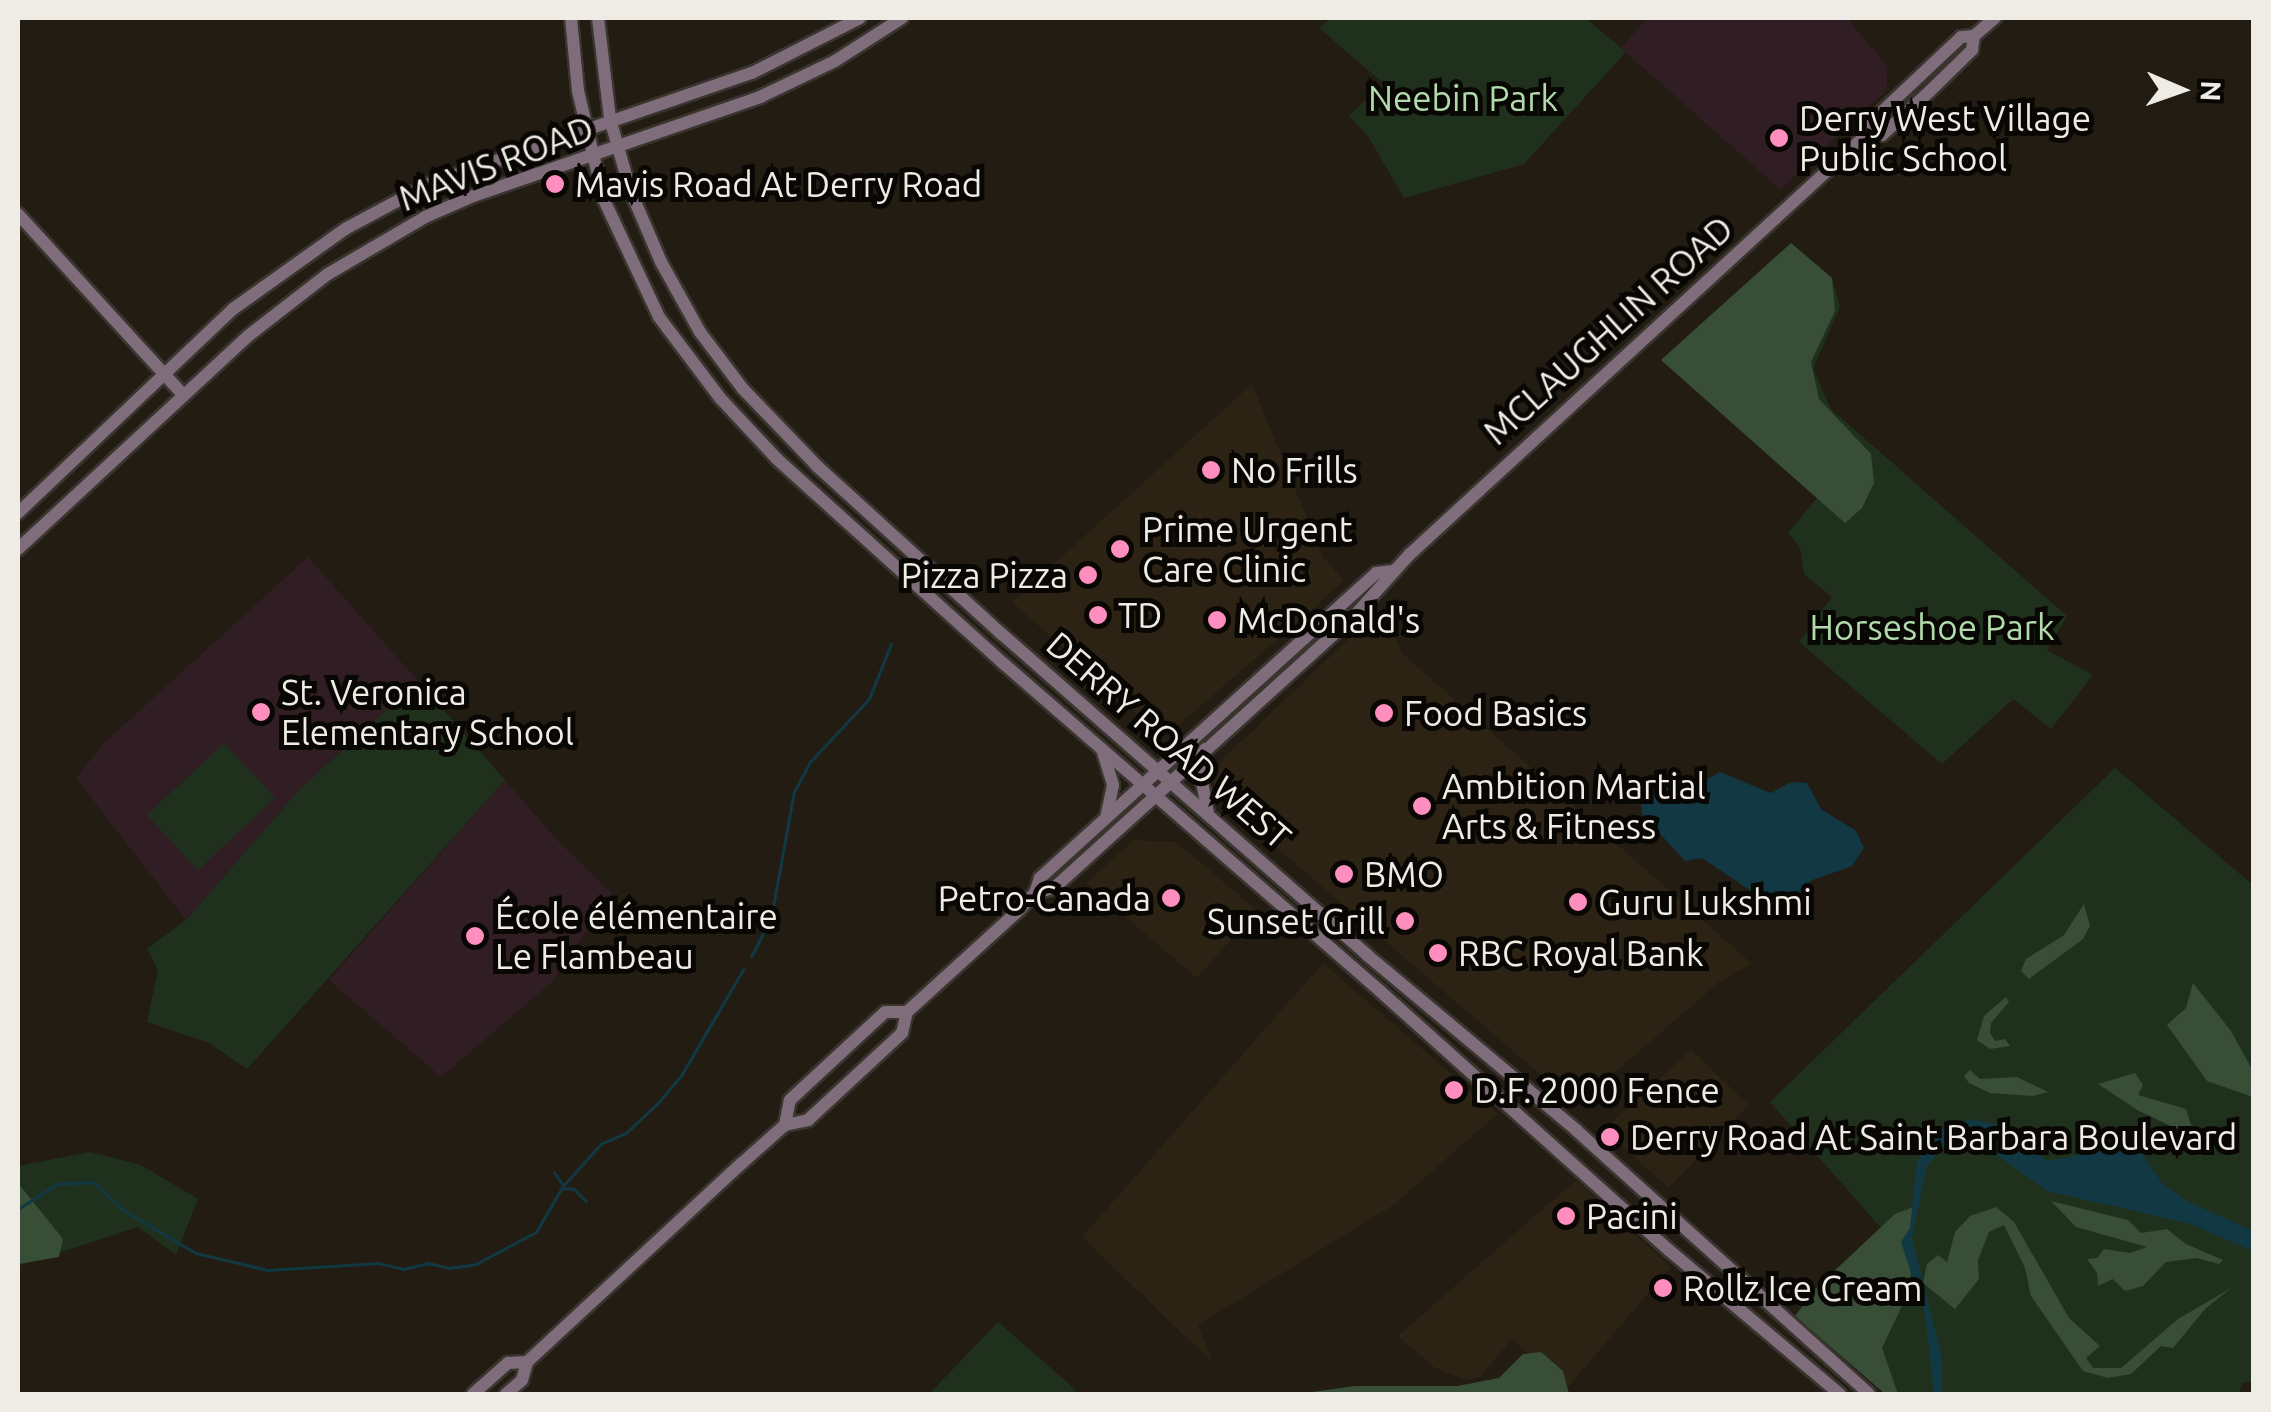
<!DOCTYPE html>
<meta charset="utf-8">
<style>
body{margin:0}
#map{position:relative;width:2271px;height:1412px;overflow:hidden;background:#221c13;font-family:Ubuntu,sans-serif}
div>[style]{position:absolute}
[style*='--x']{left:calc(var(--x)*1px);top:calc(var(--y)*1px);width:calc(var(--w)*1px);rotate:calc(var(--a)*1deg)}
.built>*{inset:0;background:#2c2314}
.education>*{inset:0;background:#311e24}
.green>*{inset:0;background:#1f311d}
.forest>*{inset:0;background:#384e36}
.water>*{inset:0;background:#113843}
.stream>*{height:2.5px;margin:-1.25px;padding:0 1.25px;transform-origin:1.25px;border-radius:1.25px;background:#113843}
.roads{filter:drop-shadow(2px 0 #39352f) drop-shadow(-2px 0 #39352f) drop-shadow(0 2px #39352f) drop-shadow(0 -2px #39352f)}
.secondary>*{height:12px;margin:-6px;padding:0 6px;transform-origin:6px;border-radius:6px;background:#806d7b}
.dots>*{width:28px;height:28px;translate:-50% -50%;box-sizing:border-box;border:5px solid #090704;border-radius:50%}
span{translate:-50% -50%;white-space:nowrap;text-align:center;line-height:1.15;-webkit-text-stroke:10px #090704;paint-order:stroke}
.park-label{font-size:35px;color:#b1daac}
.poi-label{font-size:35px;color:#efebe5}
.left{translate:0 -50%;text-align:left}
.right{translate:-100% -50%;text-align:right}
.street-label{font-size:35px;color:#efebe5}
.frame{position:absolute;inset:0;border:20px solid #efebe5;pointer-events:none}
.north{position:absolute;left:2131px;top:40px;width:100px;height:100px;-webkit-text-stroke:8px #090704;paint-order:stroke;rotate:92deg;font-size:28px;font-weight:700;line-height:40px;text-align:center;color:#efebe5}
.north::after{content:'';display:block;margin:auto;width:35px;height:45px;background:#efebe5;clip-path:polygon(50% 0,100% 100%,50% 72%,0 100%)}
</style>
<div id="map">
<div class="built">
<i style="clip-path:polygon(1252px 384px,1323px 557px,1344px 581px,1173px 730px,1153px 728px,1012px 602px)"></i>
<i style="clip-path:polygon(1381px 608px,1402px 653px,1752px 964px,1719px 982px,1591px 1093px,1562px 1093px,1221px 800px,1212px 780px,1222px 760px)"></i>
<i style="clip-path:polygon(1134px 840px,1176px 842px,1257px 910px,1197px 978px,1086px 883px)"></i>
<i style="clip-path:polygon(1323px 963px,1497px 1114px,1395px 1204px,1198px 1325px,1214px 1364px,1082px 1237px)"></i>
<i style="clip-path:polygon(1691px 1050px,1749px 1105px,1668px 1188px,1612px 1136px,1611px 1123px)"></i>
<i style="clip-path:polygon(1576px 1180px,1671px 1267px,1567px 1388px,1512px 1339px,1480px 1377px,1465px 1380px,1435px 1368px,1398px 1336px)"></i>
</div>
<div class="education">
<i style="clip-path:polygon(1647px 18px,1847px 18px,1887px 66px,1887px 90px,1780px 189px,1621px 48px)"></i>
<i style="clip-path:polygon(308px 557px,418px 681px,299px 790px,186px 920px,76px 778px,104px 743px)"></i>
<i style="clip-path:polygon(505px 780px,556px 839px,612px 893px,551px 983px,441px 1077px,329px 980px)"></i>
</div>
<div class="green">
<i style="clip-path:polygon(1331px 18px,1585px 18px,1626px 52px,1524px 164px,1404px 198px,1368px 136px,1349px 116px,1383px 83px,1319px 28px)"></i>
<i style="clip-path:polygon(1791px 243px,1832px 278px,1840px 307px,1813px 369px,1831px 409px,2067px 616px,2047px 650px,2093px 675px,2051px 729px,2013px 699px,1942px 764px,1799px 642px,1832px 597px,1804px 574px,1800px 547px,1788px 533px,1817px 498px,1661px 360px)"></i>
<i style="clip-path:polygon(418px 681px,505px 780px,247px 1069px,209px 1043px,147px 1022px,158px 970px,147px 949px,186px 920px,299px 790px)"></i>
<i style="clip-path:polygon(224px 743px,275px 798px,198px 870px,147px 815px)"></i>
<i style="clip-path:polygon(2115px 768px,2253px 885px,2253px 1382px,2242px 1383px,2239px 1394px,1890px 1394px,1865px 1373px,1889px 1237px,1770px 1102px)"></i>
<i style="clip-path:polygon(90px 1152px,141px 1165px,198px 1199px,176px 1255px,138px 1227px,18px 1266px,18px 1166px)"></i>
<i style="clip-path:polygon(998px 1322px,1076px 1390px,1071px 1394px,929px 1394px)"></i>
</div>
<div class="forest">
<i style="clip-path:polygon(1791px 243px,1832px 278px,1835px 311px,1811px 362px,1819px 399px,1871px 454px,1874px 483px,1862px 508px,1845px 523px,1661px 360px)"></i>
<i style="clip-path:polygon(2084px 904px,2090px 926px,2083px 939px,2029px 979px,2021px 971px,2026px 959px,2064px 935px)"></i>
<i style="clip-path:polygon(2193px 983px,2231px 1031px,2253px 1071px,2253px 1097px,2207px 1081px,2167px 1025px,2186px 1008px)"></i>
<i style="clip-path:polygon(2006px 997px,2009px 1002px,1991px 1023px,1990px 1033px,1995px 1041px,2005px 1039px,2010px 1046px,1990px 1049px,1977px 1040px,1984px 1016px)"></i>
<i style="clip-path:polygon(1970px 1070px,1980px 1079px,2017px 1077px,2048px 1092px,2033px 1096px,1990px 1093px,1969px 1083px,1964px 1076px)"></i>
<i style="clip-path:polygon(2135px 1073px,2143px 1085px,2138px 1095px,2186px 1109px,2193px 1131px,2214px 1137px,2209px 1144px,2137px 1110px,2098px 1084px)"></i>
<i style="clip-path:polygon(18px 1183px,63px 1239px,59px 1257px,18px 1264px)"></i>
<i style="clip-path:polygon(2051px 1201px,2128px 1220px,2141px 1233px,2167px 1229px,2186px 1244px,2223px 1260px,2219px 1264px,2197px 1258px,2166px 1262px,2143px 1286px,2125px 1291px,2113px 1279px,2098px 1286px,2097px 1273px,2087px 1259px,2097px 1258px,2104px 1249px,2130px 1253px,2147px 1247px,2076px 1227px)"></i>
<i style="clip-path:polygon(1919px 1205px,1907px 1241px,1912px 1285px,1882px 1348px,1898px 1394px,1885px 1394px,1795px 1316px,1815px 1289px,1895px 1214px)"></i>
<i style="clip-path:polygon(1996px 1207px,2014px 1222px,2069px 1318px,2100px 1346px,2086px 1358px,2093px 1368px,2121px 1368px,2178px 1319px,2231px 1288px,2205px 1309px,2173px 1348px,2161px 1346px,2131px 1374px,2108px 1378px,2083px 1371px,2031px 1296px,2025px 1268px,2004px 1225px,1989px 1232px,1978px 1260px,1979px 1279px,1955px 1309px,1923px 1283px,1927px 1264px,1938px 1255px,1947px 1262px,1955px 1232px,1970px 1216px)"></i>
<i style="clip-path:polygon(1541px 1352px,1563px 1371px,1569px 1394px,1298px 1394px,1355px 1386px,1457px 1386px,1499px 1378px,1523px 1354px)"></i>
</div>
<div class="water">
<i style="clip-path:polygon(1720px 772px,1771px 793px,1791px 782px,1807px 783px,1821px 809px,1856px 831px,1864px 848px,1852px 866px,1810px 881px,1787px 907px,1772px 905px,1702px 858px,1685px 861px,1642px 814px,1639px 787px,1647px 780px,1690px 788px)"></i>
<i style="clip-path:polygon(1970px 1119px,2001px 1125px,2048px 1161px,2128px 1145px,2143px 1155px,2161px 1182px,2187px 1201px,2253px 1231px,2253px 1251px,2191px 1224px,2047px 1191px,1981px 1144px,1951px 1139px,1927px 1166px,1912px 1238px,1942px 1358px,1942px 1394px,1934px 1394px,1925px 1315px,1901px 1242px,1910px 1228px,1917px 1160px,1942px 1129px)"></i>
</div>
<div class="stream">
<i style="--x:751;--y:957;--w:44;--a:-62.9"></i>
<i style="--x:771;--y:918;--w:128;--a:-79.7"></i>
<i style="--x:794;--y:792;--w:34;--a:-62"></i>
<i style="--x:810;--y:762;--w:86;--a:-46.9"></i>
<i style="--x:869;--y:699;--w:59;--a:-68.2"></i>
<i style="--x:1932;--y:1121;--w:18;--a:81"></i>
<i style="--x:554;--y:1172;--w:14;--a:54"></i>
<i style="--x:562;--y:1188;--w:12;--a:5"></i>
<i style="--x:574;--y:1189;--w:17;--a:45"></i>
<i style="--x:18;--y:1209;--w:46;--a:-32.7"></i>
<i style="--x:57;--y:1184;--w:36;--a:-3"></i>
<i style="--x:93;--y:1182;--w:43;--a:42.2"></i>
<i style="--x:125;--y:1211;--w:82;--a:30.6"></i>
<i style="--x:196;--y:1253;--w:74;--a:13.3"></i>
<i style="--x:268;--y:1270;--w:111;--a:-3.6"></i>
<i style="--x:379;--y:1263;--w:25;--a:14"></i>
<i style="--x:403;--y:1269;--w:26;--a:-13"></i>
<i style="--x:428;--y:1263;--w:22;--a:13"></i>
<i style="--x:449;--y:1268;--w:27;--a:-8"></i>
<i style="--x:476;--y:1264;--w:68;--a:-28.1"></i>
<i style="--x:536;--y:1232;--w:53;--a:-59.6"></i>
<i style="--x:563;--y:1186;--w:57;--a:-47.9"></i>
<i style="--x:601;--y:1144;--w:27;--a:-24"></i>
<i style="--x:626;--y:1133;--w:44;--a:-43.2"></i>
<i style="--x:658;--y:1103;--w:38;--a:-50"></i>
<i style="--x:682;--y:1074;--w:121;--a:-59.6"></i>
<i style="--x:1933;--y:1356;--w:38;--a:87"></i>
</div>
<div class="roads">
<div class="secondary">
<i style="--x:571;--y:18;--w:73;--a:84.5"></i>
<i style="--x:578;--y:91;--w:112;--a:76.6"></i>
<i style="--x:604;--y:200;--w:129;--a:64.8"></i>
<i style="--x:659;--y:317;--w:101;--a:53"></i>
<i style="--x:720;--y:398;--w:83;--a:46.9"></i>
<i style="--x:777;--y:459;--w:306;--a:42.1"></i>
<i style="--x:1004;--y:664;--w:498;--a:41"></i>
<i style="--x:1380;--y:991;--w:389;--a:41.9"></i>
<i style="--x:1670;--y:1251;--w:222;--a:40.1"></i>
<i style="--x:598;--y:18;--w:102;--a:83.2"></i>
<i style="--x:610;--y:119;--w:76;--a:74"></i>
<i style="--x:631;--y:192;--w:76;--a:66.8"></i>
<i style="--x:661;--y:262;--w:80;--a:60.9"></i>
<i style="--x:700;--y:332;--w:71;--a:53"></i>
<i style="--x:743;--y:389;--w:107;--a:46.1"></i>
<i style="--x:817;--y:466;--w:251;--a:42.3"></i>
<i style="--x:1003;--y:635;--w:485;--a:41.3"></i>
<i style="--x:1367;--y:955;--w:273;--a:39.9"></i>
<i style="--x:1576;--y:1130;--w:394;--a:42"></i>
<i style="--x:1866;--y:135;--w:16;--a:0"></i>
<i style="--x:1882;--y:135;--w:65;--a:-42.5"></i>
<i style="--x:1930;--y:91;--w:59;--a:-44.3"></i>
<i style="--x:1972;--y:50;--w:14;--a:-82"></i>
<i style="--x:18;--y:214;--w:246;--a:47.6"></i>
<i style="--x:18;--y:513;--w:296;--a:-43.5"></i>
<i style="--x:233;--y:309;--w:138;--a:-35.5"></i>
<i style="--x:345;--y:229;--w:95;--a:-28.2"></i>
<i style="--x:429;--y:184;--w:342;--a:-19"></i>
<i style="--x:752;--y:73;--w:121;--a:-27"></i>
<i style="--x:18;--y:549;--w:313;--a:-42.8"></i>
<i style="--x:248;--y:336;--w:101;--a:-37.8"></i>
<i style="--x:328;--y:274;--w:113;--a:-30.4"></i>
<i style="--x:425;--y:217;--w:52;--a:-23.6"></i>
<i style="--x:473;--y:196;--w:304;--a:-19"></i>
<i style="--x:760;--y:97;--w:83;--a:-25.6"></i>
<i style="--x:835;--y:61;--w:80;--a:-32.7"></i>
<i style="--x:1102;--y:749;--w:38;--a:73"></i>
<i style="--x:1113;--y:785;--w:33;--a:102"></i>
<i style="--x:1205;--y:749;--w:28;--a:98"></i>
<i style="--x:1201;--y:777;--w:36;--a:79"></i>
<i style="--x:1035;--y:893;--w:20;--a:-15"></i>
<i style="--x:1054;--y:888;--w:406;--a:-42.2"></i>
<i style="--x:1355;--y:615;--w:81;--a:-48"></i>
<i style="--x:1409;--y:555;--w:621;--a:-42.58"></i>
<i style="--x:1866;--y:135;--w:17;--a:-65"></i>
<i style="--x:1873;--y:120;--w:121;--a:-43.3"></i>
<i style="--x:1961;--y:37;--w:13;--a:-4"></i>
<i style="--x:1974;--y:36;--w:28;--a:-41"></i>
<i style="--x:785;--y:1125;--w:25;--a:-79"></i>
<i style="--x:790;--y:1100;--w:129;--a:-42.8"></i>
<i style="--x:885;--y:1012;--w:22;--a:0"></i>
<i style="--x:473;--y:1394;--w:47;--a:-41.5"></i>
<i style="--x:508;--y:1363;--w:19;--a:-3"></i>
<i style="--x:506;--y:1394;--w:21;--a:-41"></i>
<i style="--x:522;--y:1380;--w:19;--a:-74"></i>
<i style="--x:527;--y:1362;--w:292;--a:-42.8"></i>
<i style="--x:741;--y:1164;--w:59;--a:-41.6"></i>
<i style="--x:785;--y:1125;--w:24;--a:-12"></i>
<i style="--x:808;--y:1120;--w:128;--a:-42.8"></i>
<i style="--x:902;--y:1033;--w:22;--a:-77"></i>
<i style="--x:907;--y:1012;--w:153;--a:-42.3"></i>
<i style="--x:1020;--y:909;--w:22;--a:-47"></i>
<i style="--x:1035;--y:893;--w:16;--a:-72"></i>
<i style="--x:1040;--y:878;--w:454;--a:-42.2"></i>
<i style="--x:1376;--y:573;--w:16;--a:-7"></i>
</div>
</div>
<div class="dots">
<i style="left:1779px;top:138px;background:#fe8ebe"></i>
<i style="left:555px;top:184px;background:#fe8ebe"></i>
<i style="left:1211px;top:470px;background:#fe8ebe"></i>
<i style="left:1120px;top:549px;background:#fe8ebe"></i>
<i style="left:1088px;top:575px;background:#fe8ebe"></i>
<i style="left:1098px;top:615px;background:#fe8ebe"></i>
<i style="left:1217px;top:620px;background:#fe8ebe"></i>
<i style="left:261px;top:712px;background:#fe8ebe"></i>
<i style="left:1384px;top:713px;background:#fe8ebe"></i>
<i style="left:1422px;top:806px;background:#fe8ebe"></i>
<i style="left:1344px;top:874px;background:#fe8ebe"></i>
<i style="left:1171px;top:898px;background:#fe8ebe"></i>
<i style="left:1578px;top:902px;background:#fe8ebe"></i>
<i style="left:1405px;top:921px;background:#fe8ebe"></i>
<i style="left:475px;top:936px;background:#fe8ebe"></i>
<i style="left:1438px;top:953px;background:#fe8ebe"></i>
<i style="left:1454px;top:1090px;background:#fe8ebe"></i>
<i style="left:1610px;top:1137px;background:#fe8ebe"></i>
<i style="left:1566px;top:1216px;background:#fe8ebe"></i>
<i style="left:1663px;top:1288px;background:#fe8ebe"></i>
</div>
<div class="park-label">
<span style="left:1463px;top:98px">Neebin Park</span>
<span style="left:1932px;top:627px">Horseshoe Park</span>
</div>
<div class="poi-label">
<span class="left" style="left:1799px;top:138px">Derry West Village<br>Public School</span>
<span class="left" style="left:575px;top:184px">Mavis Road At Derry Road</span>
<span class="left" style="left:1231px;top:470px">No Frills</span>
<span class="left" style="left:1142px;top:549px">Prime Urgent<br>Care Clinic</span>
<span class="right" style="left:1068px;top:575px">Pizza Pizza</span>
<span class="left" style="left:1118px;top:615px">TD</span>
<span class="left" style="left:1237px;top:620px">McDonald's</span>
<span class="left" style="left:281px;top:712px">St. Veronica<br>Elementary School</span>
<span class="left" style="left:1404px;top:713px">Food Basics</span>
<span class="left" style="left:1442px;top:806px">Ambition Martial<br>Arts &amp; Fitness</span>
<span class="left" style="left:1364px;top:874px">BMO</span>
<span class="right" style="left:1151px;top:898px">Petro-Canada</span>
<span class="left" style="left:1598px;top:902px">Guru Lukshmi</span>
<span class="left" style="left:495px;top:936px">École élémentaire<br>Le Flambeau</span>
<span class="right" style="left:1385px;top:921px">Sunset Grill</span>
<span class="left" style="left:1458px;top:953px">RBC Royal Bank</span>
<span class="left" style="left:1474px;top:1090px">D.F. 2000 Fence</span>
<span class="left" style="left:1630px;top:1137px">Derry Road At Saint Barbara Boulevard</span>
<span class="left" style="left:1586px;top:1216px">Pacini</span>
<span class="left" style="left:1683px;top:1288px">Rollz Ice Cream</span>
</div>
<div class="street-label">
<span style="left:496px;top:163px;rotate:-21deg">MAVIS ROAD</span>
<span style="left:1608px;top:330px;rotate:-42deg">MCLAUGHLIN ROAD</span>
<span style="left:1169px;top:740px;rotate:41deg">DERRY ROAD WEST</span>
</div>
<div class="frame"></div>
<div class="north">N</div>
</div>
